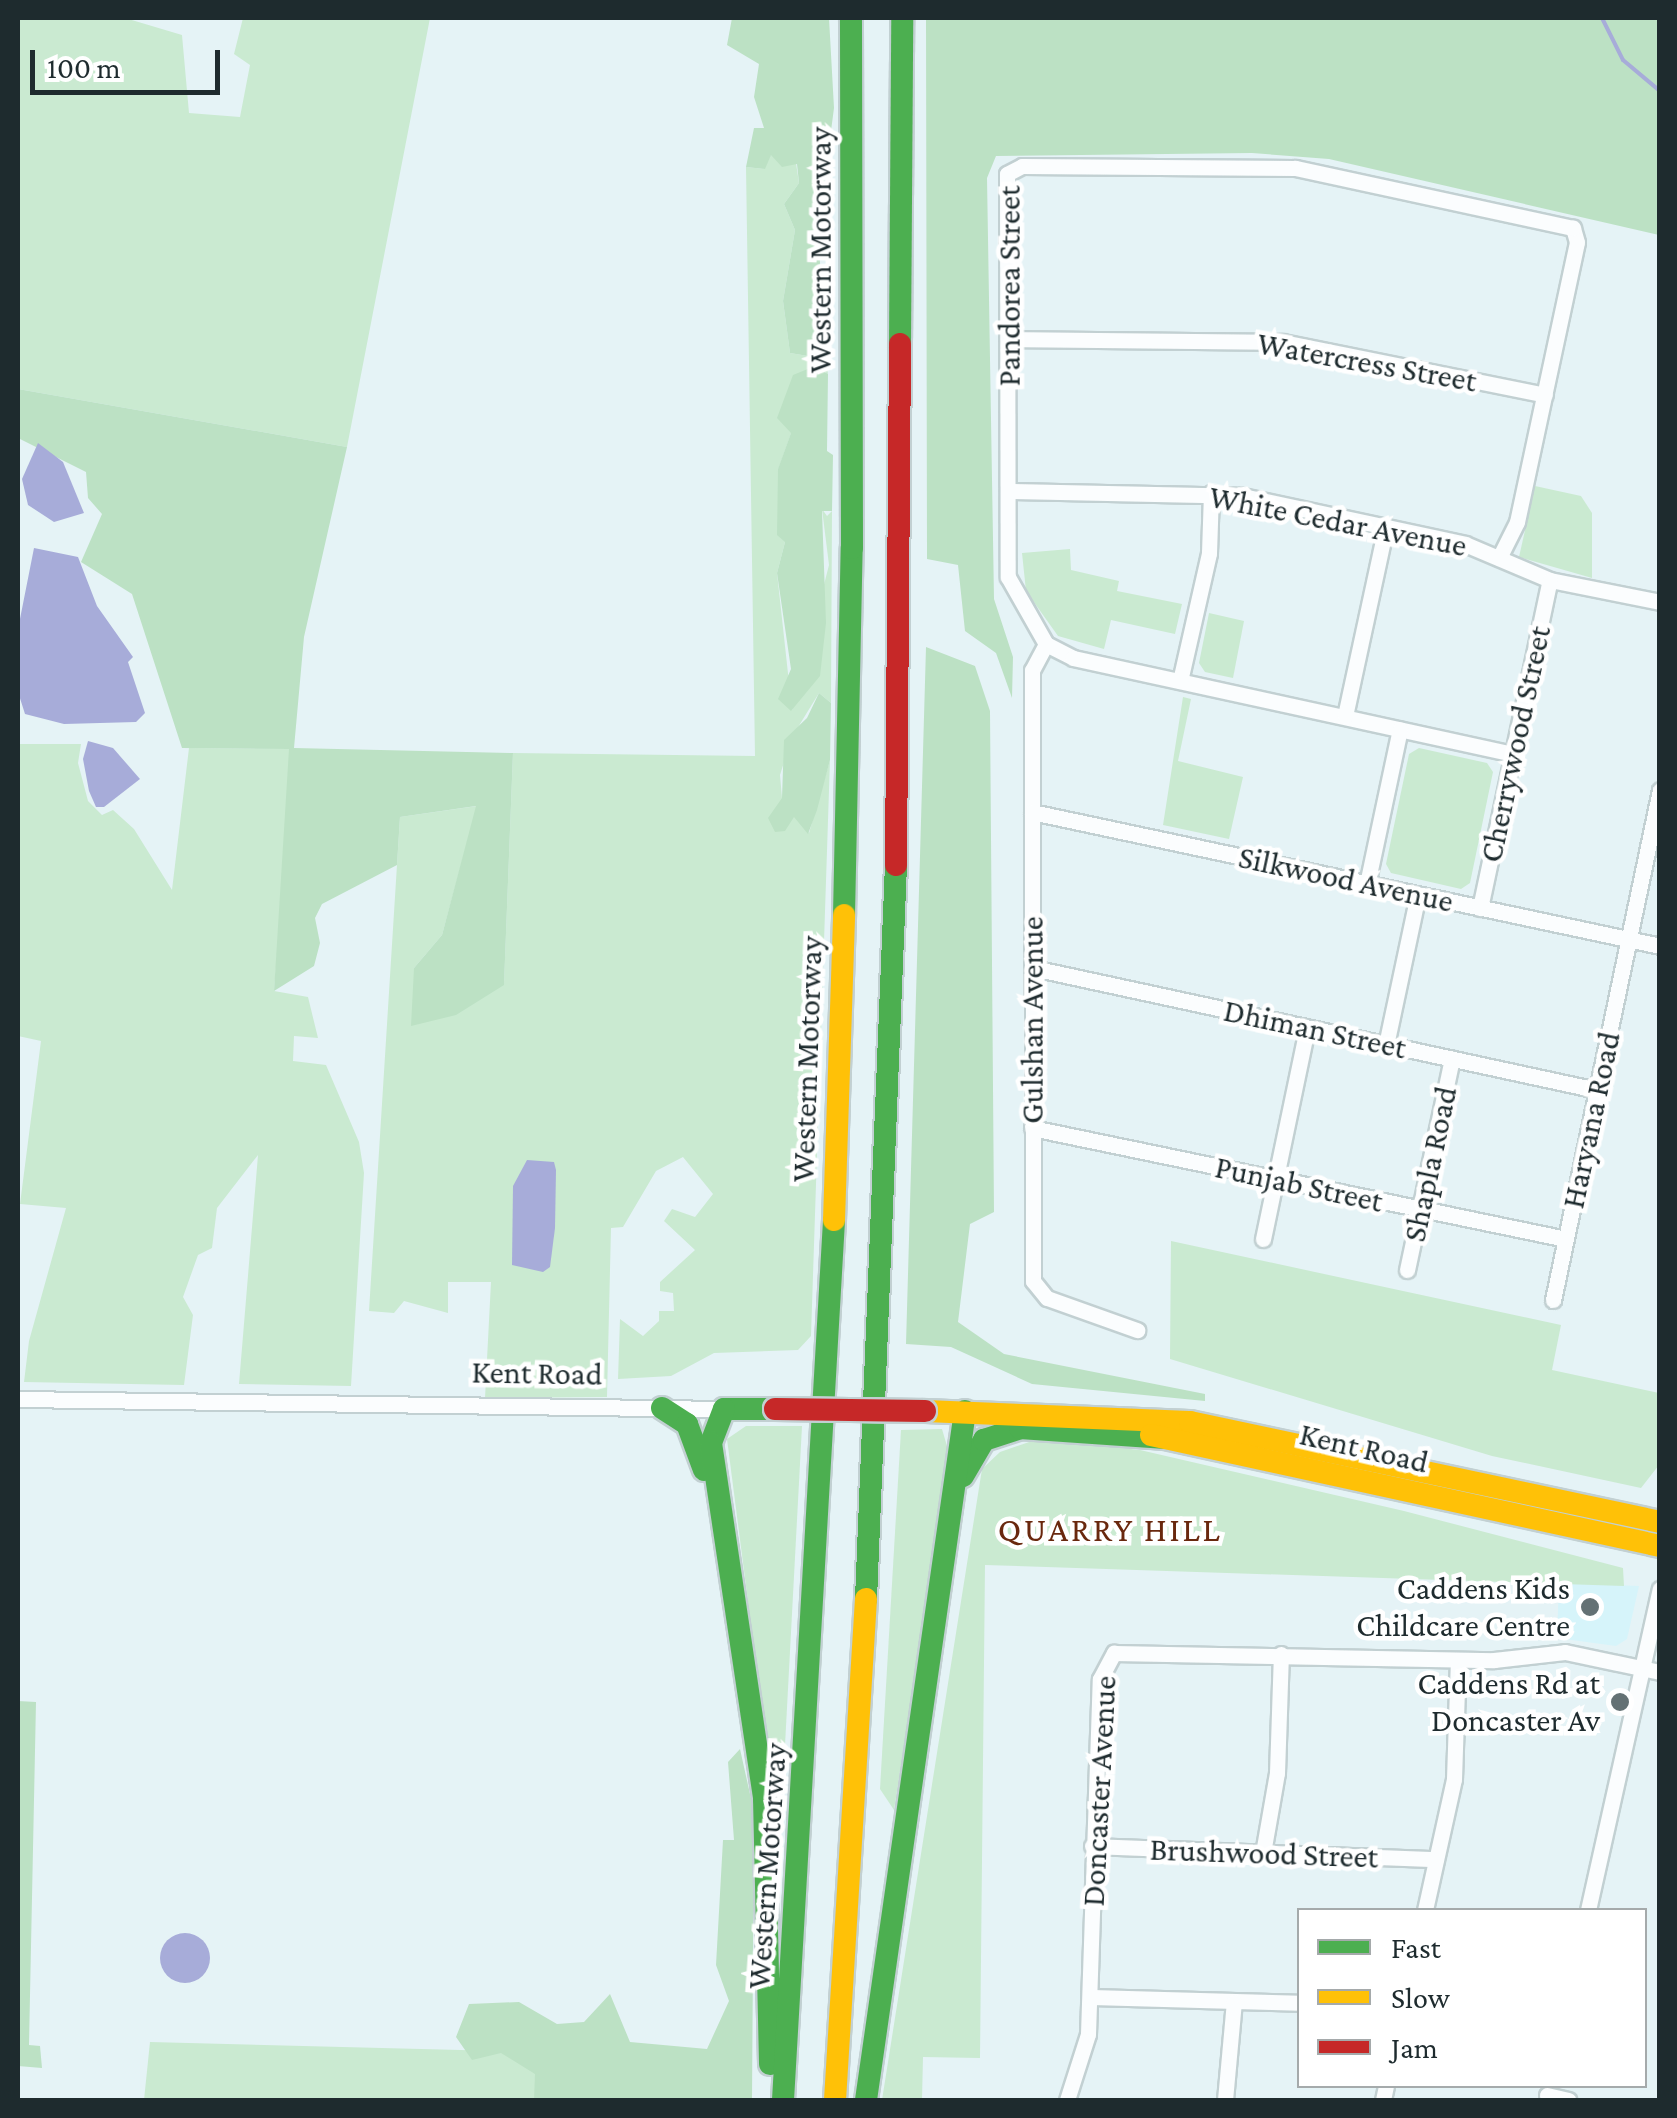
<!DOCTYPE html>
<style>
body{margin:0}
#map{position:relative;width:1677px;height:2118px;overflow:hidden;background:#e5f3f6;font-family:"Crimson Pro",serif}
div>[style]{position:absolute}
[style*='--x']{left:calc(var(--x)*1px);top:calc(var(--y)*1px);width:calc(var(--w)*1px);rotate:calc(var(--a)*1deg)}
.built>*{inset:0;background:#d6f4fa}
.green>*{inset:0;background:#caead1}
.forest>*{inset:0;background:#bce1c4}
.water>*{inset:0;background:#a7acd9}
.round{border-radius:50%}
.stream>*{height:4px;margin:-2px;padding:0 2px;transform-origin:2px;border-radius:2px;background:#a7acd9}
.roads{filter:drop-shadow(2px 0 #c2d0d2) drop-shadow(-2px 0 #c2d0d2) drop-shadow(0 2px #c2d0d2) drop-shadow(0 -2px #c2d0d2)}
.street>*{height:15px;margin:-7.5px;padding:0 7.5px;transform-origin:7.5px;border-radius:7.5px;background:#fbfdfe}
.fast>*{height:22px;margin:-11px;padding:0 11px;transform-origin:11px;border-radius:11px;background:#4caf50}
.slow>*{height:22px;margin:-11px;padding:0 11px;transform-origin:11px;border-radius:11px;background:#ffc107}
.jam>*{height:22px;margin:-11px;padding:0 11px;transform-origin:11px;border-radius:11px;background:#c62828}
.bridges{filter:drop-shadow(2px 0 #c2d0d2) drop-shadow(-2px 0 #c2d0d2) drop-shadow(0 2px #c2d0d2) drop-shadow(0 -2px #c2d0d2)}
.jam-bridge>*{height:22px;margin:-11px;padding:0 11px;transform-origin:11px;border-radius:11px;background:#c62828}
.dots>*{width:28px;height:28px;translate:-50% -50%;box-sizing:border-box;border:5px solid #fff;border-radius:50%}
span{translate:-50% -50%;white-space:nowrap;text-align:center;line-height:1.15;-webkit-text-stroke:9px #fff;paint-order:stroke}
.street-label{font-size:32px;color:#1e2b2e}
.poi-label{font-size:32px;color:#1e2b2e}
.right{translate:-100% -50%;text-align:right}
.neighbourhood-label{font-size:35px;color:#69280e;letter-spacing:2.5px}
.frame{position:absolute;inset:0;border:20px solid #1e2b2e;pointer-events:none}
.legend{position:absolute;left:1297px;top:1908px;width:350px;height:180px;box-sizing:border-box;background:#fff;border:2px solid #a5aaab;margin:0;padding:12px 18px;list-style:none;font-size:30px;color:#1e2b2e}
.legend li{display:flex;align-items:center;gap:20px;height:50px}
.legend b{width:50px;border:2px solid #a5aaab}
.scale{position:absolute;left:30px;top:50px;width:190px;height:45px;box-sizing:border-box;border:5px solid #1e2b2e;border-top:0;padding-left:12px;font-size:30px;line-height:35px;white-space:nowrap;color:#1e2b2e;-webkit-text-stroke:8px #fff;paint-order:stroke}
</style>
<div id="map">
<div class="built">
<i style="clip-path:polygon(1559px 1583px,1639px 1586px,1627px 1639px,1616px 1646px,1557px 1638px)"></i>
</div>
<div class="green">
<i style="clip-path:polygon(18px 18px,125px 18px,182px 35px,189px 113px,240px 117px,250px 65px,234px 54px,243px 18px,430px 18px,347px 447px,18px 389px)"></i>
<i style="clip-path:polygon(771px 154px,796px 163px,799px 183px,784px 204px,795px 230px,783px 301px,790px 353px,826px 359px,828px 374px,815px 366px,778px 470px,785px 542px,777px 573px,792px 710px,829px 565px,822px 509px,827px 516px,832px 511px,831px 703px,819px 693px,792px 737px,780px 775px,782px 798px,809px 833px,830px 760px,811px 1336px,798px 1350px,714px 1353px,671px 1376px,618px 1379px,620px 1319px,643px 1336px,659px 1321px,659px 1311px,674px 1311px,673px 1293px,660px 1291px,660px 1282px,695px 1250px,664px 1221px,672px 1209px,695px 1217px,713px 1194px,683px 1157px,656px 1171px,623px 1227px,611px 1228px,607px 1397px,485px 1398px,491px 1282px,448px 1282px,448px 1313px,404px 1301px,394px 1313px,369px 1311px,400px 817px,477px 806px,442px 935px,414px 968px,504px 984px,513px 753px,755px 756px,746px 167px,764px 169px)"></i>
<i style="clip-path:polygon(1535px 486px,1581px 496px,1592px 513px,1592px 578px,1519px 557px)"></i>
<i style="clip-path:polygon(1070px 549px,1071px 570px,1119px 581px,1117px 591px,1182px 604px,1175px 634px,1111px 620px,1104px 649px,1058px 636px,1026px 591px,1022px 553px)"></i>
<i style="clip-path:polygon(1209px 613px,1244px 621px,1233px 678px,1205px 672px,1199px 663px)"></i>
<i style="clip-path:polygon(1183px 697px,1191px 699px,1178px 761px,1243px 777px,1229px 839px,1163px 825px)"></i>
<i style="clip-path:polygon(18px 744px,81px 744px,78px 763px,88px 801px,102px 815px,113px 810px,134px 829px,172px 890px,189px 748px,294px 749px,274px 991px,308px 997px,318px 1038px,294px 1036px,293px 1061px,326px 1065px,359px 1142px,364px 1173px,351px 1386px,239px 1384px,258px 1155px,217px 1208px,212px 1248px,198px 1255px,183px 1297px,193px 1315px,184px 1385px,24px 1382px,29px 1341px,66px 1208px,20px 1204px,41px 1041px,18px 1036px)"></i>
<i style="clip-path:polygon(1419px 748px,1487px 763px,1493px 772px,1470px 883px,1461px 889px,1391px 873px,1386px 864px,1409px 754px)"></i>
<i style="clip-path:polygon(1171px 1241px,1561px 1325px,1552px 1370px,1659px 1393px,1659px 1465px,1641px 1488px,1492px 1456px,1170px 1359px)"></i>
<i style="clip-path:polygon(746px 1426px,802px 1426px,784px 1764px,769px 1764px,727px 1439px)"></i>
<i style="clip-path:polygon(942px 1429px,949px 1453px,894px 1810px,880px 1789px,901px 1430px)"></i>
<i style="clip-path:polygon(1038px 1439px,1140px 1450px,1404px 1511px,1623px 1568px,1624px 1586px,985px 1565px,980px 2058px,923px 2057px,922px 2100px,882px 2100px,982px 1469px,1000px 1452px)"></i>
<i style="clip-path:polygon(150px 2042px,543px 2052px,571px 2100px,144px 2100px)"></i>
</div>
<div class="forest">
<i style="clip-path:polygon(732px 18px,829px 18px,834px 108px,818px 230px,826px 359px,790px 353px,783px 301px,795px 230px,784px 204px,799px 183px,797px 164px,782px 167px,771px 155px,765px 169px,746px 167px,754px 128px,764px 128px,754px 97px,759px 64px,727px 45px)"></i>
<i style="clip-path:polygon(926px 18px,1659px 18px,1659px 235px,1329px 159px,1252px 153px,996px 156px,987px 178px,994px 599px,1013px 657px,1012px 698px,996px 653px,965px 631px,958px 565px,927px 559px)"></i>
<i style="clip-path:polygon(815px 366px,828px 374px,827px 451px,833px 455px,832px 511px,822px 511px,826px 623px,820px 676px,791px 711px,778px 699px,791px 669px,777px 573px,785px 542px,777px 535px,778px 469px,791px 433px,777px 418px,793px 375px)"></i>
<i style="clip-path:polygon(18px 389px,347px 447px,304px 637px,294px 748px,513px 753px,504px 985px,456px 1015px,411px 1026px,414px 968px,442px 935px,476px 806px,400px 817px,397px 865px,322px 904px,315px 918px,320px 943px,314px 966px,274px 991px,289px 749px,182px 748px,132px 594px,81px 562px,102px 514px,88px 498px,86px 472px,18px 438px)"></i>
<i style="clip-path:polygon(926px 647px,975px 666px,990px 711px,994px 1212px,970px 1224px,958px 1322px,1004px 1354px,1205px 1394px,1205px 1401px,1032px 1384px,951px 1347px,906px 1344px)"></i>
<i style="clip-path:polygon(819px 693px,831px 703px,830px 760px,817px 810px,808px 834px,794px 817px,785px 831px,775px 832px,768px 818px,782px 798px,784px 740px,807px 718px)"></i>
<i style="clip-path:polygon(18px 1701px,36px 1702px,29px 2045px,40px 2046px,42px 2068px,18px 2066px)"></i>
<i style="clip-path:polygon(740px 1749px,754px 1812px,752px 2100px,534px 2100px,535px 2074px,501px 2053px,472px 2060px,456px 2037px,469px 2004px,519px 2002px,557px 2024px,584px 2022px,610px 1994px,630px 2042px,707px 2049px,729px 2001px,716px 1965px,723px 1840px,734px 1840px,728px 1762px)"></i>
</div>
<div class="water">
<i style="clip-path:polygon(38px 443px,63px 462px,84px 513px,54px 522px,28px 505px,22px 479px)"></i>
<i style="clip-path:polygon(34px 548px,78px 557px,97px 606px,133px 657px,128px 662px,145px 713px,136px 722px,64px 724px,25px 714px,18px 692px,18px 629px)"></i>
<i style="clip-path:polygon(88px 741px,113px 748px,140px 779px,104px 807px,96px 807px,89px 791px,83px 759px)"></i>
<i style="clip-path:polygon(527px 1160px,554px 1162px,556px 1170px,555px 1228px,550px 1267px,543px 1272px,512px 1265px,513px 1186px)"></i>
<i class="round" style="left:160px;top:1933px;width:50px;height:50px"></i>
</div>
<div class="stream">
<i style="--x:1602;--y:18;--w:47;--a:63.4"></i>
<i style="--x:1623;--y:60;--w:48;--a:40"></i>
</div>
<div class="roads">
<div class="street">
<i style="--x:1008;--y:339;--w:275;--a:0.6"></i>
<i style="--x:1283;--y:342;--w:267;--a:11.4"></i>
<i style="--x:1008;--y:491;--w:234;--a:1.2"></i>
<i style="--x:1242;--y:496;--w:228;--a:12.1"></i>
<i style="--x:1465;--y:544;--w:92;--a:23"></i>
<i style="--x:1550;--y:580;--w:112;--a:11.3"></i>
<i style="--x:1499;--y:558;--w:40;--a:-63.4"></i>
<i style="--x:1517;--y:522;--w:286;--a:-77.9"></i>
<i style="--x:1577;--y:242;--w:15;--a:-106"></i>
<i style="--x:1573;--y:228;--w:284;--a:-167.8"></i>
<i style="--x:1295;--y:168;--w:273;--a:-179.6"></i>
<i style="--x:1022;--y:166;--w:17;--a:152"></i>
<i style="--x:1007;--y:174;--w:403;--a:89.9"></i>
<i style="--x:1008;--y:577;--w:77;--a:60.4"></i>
<i style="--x:1046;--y:644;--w:30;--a:27"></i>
<i style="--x:1073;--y:658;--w:450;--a:12.3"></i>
<i style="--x:1046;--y:644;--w:30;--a:118"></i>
<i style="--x:1032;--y:670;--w:611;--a:89.91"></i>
<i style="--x:1033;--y:1281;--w:22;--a:51"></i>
<i style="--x:1047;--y:1298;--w:96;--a:19.6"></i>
<i style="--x:1180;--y:681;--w:131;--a:-77.2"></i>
<i style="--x:1209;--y:553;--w:60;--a:-88.1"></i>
<i style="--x:1345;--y:716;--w:193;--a:-77.8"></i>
<i style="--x:1032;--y:812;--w:642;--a:12.04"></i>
<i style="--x:1367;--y:884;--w:158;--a:-78"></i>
<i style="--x:1480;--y:908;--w:335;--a:-78"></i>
<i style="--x:1033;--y:968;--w:577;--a:12.21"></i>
<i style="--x:1386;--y:1045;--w:153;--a:-78"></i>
<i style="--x:1032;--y:1128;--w:545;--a:11.74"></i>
<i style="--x:1263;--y:1239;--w:216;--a:-78.2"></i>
<i style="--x:1407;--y:1270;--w:216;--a:-78"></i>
<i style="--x:1553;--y:1300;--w:521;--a:-78.15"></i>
<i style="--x:18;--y:1399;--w:706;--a:0.81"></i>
<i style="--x:1092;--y:1846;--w:344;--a:2.2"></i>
<i style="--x:1263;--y:1853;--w:81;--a:-80.1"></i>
<i style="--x:1277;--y:1773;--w:119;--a:-88.1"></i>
<i style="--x:1425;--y:1910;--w:134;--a:-77.5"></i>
<i style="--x:1454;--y:1779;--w:119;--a:-88.1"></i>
<i style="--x:1588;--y:1910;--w:329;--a:-77.4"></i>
<i style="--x:1090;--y:1997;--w:210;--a:1.6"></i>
<i style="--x:1547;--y:2095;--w:22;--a:13"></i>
<i style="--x:1067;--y:2100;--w:69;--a:-72.3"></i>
<i style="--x:1088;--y:2034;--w:355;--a:-88.1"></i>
<i style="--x:1100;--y:1679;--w:30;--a:-62"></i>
<i style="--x:1114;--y:1653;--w:380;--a:1.1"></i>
<i style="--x:1494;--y:1660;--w:71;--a:-6.4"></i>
<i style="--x:1565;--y:1652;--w:97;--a:11.9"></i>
<i style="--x:1225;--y:2100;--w:98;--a:-84.8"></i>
<i style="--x:1383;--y:2100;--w:14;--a:-78"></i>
</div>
<div class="fast">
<i style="--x:900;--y:344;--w:326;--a:-89.6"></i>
<i style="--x:844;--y:915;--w:367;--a:-88.8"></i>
<i style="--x:852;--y:548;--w:530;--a:-90.11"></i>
<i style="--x:662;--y:1408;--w:30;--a:33"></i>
<i style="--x:687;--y:1424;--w:49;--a:69.7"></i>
<i style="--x:724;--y:1409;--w:51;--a:0"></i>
<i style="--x:724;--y:1409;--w:36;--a:111"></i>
<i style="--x:711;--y:1443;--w:359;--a:81.5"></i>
<i style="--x:764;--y:1798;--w:266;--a:88.7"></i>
<i style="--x:963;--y:1476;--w:42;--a:-59.7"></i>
<i style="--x:984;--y:1440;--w:38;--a:-18"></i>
<i style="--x:1020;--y:1428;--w:146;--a:3.9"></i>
<i style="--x:866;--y:1599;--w:735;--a:-87.66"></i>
<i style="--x:783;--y:2100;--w:881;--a:-86.68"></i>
<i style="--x:866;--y:2100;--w:696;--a:-81.82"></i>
</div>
<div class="slow">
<i style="--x:834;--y:1220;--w:305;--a:-88.1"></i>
<i style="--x:925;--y:1411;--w:265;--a:2.4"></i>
<i style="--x:1190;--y:1422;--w:481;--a:12"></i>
<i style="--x:1151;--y:1435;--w:521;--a:12.3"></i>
<i style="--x:835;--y:2100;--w:502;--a:-86.46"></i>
</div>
<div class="jam">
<i style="--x:896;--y:865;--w:521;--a:-89.56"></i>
</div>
</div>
<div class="bridges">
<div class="jam-bridge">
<i style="--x:775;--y:1409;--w:150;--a:0.8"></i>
</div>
</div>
<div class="dots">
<i style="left:1590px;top:1607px;background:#647174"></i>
<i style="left:1620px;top:1702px;background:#647174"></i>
</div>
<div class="street-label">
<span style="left:820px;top:250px;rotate:-90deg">Western Motorway</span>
<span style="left:1009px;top:286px;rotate:-90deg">Pandorea Street</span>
<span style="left:1367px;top:362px;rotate:10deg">Watercress Street</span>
<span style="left:1338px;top:521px;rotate:11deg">White Cedar Avenue</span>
<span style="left:1515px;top:744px;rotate:-78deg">Cherrywood Street</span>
<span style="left:1346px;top:879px;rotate:12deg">Silkwood Avenue</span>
<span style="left:1032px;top:1020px;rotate:-90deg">Gulshan Avenue</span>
<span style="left:1315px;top:1029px;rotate:12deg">Dhiman Street</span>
<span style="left:807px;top:1059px;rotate:-88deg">Western Motorway</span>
<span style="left:1591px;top:1120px;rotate:-78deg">Haryana Road</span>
<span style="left:1430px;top:1164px;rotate:-78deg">Shapla Road</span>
<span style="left:1299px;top:1184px;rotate:12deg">Punjab Street</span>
<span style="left:537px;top:1373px;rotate:1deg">Kent Road</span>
<span style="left:1364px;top:1448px;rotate:13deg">Kent Road</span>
<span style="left:1099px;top:1791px;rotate:-87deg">Doncaster Avenue</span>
<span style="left:1264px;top:1853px;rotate:2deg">Brushwood Street</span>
<span style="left:767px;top:1866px;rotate:-86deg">Western Motorway</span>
</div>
<div class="poi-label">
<span class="right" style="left:1570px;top:1607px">Caddens Kids<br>Childcare Centre</span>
<span class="right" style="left:1600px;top:1702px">Caddens Rd at<br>Doncaster Av</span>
</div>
<div class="neighbourhood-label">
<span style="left:1110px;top:1530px">QUARRY HILL</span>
</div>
<div class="frame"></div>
<ul class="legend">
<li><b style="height:12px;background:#4caf50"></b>Fast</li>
<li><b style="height:12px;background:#ffc107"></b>Slow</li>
<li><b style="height:12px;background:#c62828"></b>Jam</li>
</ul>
<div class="scale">100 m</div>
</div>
